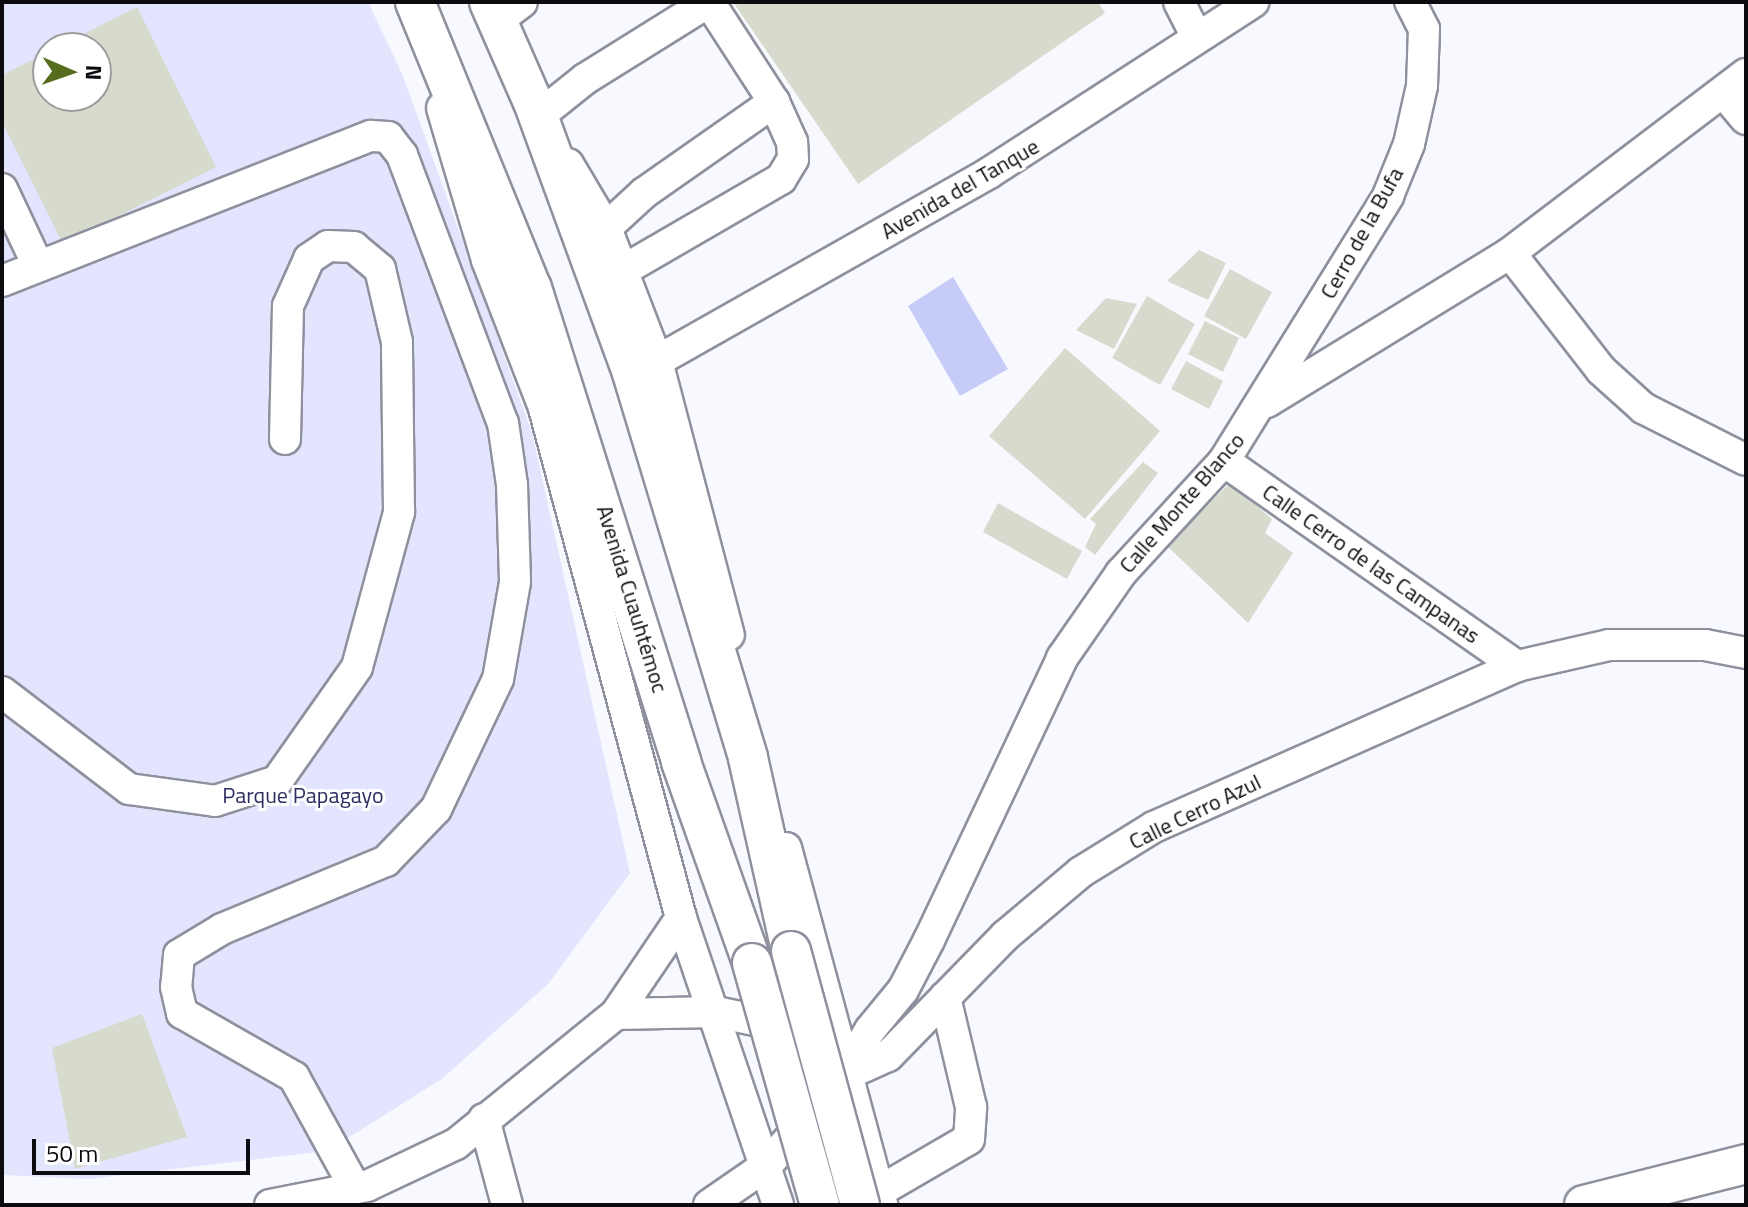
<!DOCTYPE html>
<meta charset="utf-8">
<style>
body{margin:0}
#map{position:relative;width:1748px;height:1207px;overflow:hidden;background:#f8f9fe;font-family:"Titillium Web",sans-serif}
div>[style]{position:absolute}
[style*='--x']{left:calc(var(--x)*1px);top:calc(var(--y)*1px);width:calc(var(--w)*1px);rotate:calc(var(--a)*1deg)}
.green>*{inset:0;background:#e2e5fd}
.water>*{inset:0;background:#c6ccf7}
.building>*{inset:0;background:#d6dbce}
.roads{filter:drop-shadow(2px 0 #8e909d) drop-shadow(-2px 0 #8e909d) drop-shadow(0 2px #8e909d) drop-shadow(0 -2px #8e909d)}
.minor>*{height:30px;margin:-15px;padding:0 15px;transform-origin:15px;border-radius:15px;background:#fff}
.major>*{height:38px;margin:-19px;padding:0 19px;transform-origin:19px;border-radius:19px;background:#fff}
.bridges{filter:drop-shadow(2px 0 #8e909d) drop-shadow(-2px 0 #8e909d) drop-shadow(0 2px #8e909d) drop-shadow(0 -2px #8e909d)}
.major-bridge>*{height:38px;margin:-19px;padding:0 19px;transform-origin:19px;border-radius:19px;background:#fff}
span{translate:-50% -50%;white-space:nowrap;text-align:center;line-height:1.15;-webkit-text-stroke:6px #fff;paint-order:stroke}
.street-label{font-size:22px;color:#0b0b10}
.park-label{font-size:22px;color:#2c2e62}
.frame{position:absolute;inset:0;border:4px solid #0b0b10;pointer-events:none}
.north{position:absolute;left:32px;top:32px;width:80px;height:80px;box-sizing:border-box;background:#fff;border:2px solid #9d9d9f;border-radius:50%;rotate:92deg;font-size:22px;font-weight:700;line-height:32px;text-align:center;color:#0b0b10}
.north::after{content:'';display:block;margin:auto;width:28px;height:36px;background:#566d1d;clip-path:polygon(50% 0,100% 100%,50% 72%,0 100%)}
.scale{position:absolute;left:32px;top:1139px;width:218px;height:36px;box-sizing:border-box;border:4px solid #0b0b10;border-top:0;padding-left:10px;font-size:24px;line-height:28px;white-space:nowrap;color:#0b0b10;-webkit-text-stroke:6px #fff;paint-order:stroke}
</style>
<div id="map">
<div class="green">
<i style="clip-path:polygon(evenodd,2px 2px,368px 2px,403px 76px,532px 433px,630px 873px,548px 984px,443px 1078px,327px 1151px,89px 1179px,2px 1175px,2px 2px,48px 48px,96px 48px,96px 96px,48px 96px,48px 48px)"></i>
</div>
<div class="water">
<i style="clip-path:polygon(953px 277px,1008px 369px,960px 396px,908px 306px)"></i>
</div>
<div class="building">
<i style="clip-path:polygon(733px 2px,1098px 2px,1105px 13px,858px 184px)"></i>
<i style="clip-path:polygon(137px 7px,216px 167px,63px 244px,2px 122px,2px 75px,48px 52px,48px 96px,96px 96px,96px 48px,56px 48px)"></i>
<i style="clip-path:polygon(1199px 250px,1226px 263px,1208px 300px,1167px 281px)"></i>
<i style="clip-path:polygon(1230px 269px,1272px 292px,1246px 339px,1204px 316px)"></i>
<i style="clip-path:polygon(1147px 296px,1195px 324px,1160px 385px,1112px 358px)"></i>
<i style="clip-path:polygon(1106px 298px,1137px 304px,1114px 349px,1076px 330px)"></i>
<i style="clip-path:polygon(1205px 321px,1239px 338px,1223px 372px,1188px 354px)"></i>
<i style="clip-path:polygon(1065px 348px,1160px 431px,1085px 519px,989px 436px)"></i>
<i style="clip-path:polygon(1186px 361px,1223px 381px,1209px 409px,1171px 389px)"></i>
<i style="clip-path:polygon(1143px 462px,1158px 473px,1095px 555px,1085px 547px,1096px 524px,1090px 519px)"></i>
<i style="clip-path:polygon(1230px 483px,1272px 519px,1265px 533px,1293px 553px,1248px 623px,1167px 546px)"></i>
<i style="clip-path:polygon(998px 503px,1082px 551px,1067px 579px,983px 532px)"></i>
<i style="clip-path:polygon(142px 1014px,187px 1137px,75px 1169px,52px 1048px)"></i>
</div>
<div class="roads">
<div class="minor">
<i style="--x:1179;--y:2;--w:38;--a:63"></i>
<i style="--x:497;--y:21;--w:31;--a:-37"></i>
<i style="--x:1724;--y:93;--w:34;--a:50"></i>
<i style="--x:442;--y:108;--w:159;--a:73.5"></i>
<i style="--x:487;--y:260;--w:159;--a:68.9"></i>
<i style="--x:544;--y:408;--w:528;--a:74.96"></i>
<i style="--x:681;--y:918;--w:303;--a:71.3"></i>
<i style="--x:540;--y:115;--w:58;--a:-38.7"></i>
<i style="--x:585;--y:79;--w:145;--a:-32"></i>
<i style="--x:568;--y:164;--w:74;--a:59.3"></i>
<i style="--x:606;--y:228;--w:142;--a:69"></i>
<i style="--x:657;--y:361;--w:283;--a:75.3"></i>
<i style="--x:2;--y:189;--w:85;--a:64.9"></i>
<i style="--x:606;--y:228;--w:52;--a:-42.6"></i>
<i style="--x:644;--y:193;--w:159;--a:-35"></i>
<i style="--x:774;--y:102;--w:119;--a:-123"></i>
<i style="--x:1510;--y:253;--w:148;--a:52.1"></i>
<i style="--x:1601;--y:370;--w:57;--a:42.1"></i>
<i style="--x:1643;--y:408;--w:115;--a:26.8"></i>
<i style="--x:622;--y:271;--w:184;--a:-30.1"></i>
<i style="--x:781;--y:179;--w:23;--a:-59"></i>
<i style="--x:793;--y:159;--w:17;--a:-93"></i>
<i style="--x:792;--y:142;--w:44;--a:-114.2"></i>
<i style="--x:2;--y:281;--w:396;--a:-21.5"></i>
<i style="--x:371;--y:136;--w:17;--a:3"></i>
<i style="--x:388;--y:137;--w:23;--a:52"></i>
<i style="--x:402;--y:155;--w:286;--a:69.4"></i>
<i style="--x:503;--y:423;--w:63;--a:81.7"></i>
<i style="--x:512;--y:485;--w:97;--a:88.2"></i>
<i style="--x:515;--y:582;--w:98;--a:99.9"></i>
<i style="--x:498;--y:679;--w:144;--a:115.5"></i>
<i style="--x:436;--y:809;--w:72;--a:133.9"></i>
<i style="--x:386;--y:861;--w:178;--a:157.5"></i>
<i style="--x:222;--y:929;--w:50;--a:148.8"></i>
<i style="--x:179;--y:955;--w:32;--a:95"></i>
<i style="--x:176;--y:987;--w:27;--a:77"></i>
<i style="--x:182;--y:1013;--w:129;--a:29.7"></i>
<i style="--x:294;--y:1077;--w:127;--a:61.2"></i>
<i style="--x:657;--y:361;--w:382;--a:-29.5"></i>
<i style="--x:989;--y:173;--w:315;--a:-32.9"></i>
<i style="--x:1267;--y:402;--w:285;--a:-31.5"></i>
<i style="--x:1510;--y:253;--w:296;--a:-37.2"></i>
<i style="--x:1224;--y:461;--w:358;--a:35"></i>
<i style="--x:2;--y:692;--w:160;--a:37.4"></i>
<i style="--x:129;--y:789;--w:87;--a:7.9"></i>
<i style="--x:215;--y:801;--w:65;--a:-17.9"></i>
<i style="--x:277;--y:781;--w:139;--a:-54.9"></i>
<i style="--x:357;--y:667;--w:161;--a:-74.8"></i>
<i style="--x:399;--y:512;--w:170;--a:-90.7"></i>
<i style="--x:397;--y:342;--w:75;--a:-103.1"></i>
<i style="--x:380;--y:269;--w:34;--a:-140"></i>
<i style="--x:354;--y:247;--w:26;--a:-178"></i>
<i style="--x:328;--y:246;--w:23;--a:146"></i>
<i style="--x:309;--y:259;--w:51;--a:114.1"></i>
<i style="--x:288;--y:306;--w:133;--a:91.3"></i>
<i style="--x:786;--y:848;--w:370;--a:74.9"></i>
<i style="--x:616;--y:1014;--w:100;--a:-1.1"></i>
<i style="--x:716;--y:1012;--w:74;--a:11.8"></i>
<i style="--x:788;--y:1027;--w:45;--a:38.7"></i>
<i style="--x:845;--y:1072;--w:49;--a:-59.2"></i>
<i style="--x:870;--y:1030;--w:52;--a:-50.5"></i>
<i style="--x:903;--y:990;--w:56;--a:-62.5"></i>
<i style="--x:929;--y:940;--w:312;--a:-64.7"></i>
<i style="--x:1062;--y:658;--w:103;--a:-55.2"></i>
<i style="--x:1121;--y:573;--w:152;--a:-47.4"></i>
<i style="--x:1224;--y:461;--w:312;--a:-58.2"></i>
<i style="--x:1388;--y:196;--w:56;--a:-68"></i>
<i style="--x:1409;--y:144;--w:59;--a:-77.4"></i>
<i style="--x:1422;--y:86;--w:57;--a:-88"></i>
<i style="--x:1424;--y:29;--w:30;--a:-117"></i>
<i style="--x:841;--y:1077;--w:51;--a:-24.1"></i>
<i style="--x:888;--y:1056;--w:168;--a:-45.7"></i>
<i style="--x:1005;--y:936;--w:99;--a:-40.1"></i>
<i style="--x:1081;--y:872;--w:86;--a:-31.7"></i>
<i style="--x:1154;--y:827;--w:397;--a:-23.9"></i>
<i style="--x:1517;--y:666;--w:94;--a:-12.9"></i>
<i style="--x:1609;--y:645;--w:96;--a:0"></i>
<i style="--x:1705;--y:645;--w:42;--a:11"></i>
<i style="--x:484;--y:1119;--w:89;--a:75"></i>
<i style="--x:878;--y:1192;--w:105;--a:-30.2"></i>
<i style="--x:969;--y:1139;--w:32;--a:-86"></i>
<i style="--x:971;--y:1107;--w:113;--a:-103.3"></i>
<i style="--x:270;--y:1205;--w:99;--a:-11.1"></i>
<i style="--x:367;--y:1186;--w:98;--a:-25.3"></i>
<i style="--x:456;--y:1144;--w:206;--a:-39.1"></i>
<i style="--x:616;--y:1014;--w:116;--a:-55.9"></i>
<i style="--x:709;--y:1205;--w:70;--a:-34.6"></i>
<i style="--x:767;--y:1165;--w:67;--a:-49.2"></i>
</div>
<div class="major">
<i style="--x:415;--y:2;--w:309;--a:67.8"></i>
<i style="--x:532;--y:288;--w:497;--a:72.5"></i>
<i style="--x:681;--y:762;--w:213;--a:70.5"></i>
<i style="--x:489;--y:2;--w:109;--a:66.3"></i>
<i style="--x:533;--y:102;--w:289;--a:69.9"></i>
<i style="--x:632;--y:373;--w:402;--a:73.2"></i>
<i style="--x:748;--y:758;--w:198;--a:77.4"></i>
<i style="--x:1584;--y:1205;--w:167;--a:-14.2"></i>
</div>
</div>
<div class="bridges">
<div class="major-bridge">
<i style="--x:791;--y:951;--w:263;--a:74.8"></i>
<i style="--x:752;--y:963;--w:251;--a:74.3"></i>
</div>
</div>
<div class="street-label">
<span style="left:960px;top:189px;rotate:-30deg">Avenida del Tanque</span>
<span style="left:1362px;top:233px;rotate:-61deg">Cerro de la Bufa</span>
<span style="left:1182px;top:503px;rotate:-49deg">Calle Monte Blanco</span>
<span style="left:1371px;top:564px;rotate:35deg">Calle Cerro de las Campanas</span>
<span style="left:632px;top:599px;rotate:73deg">Avenida Cuauhtémoc</span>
<span style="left:1195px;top:812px;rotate:-26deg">Calle Cerro Azul</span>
</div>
<div class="park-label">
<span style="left:303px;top:796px">Parque Papagayo</span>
</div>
<div class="frame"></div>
<div class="north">N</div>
<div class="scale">50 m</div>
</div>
